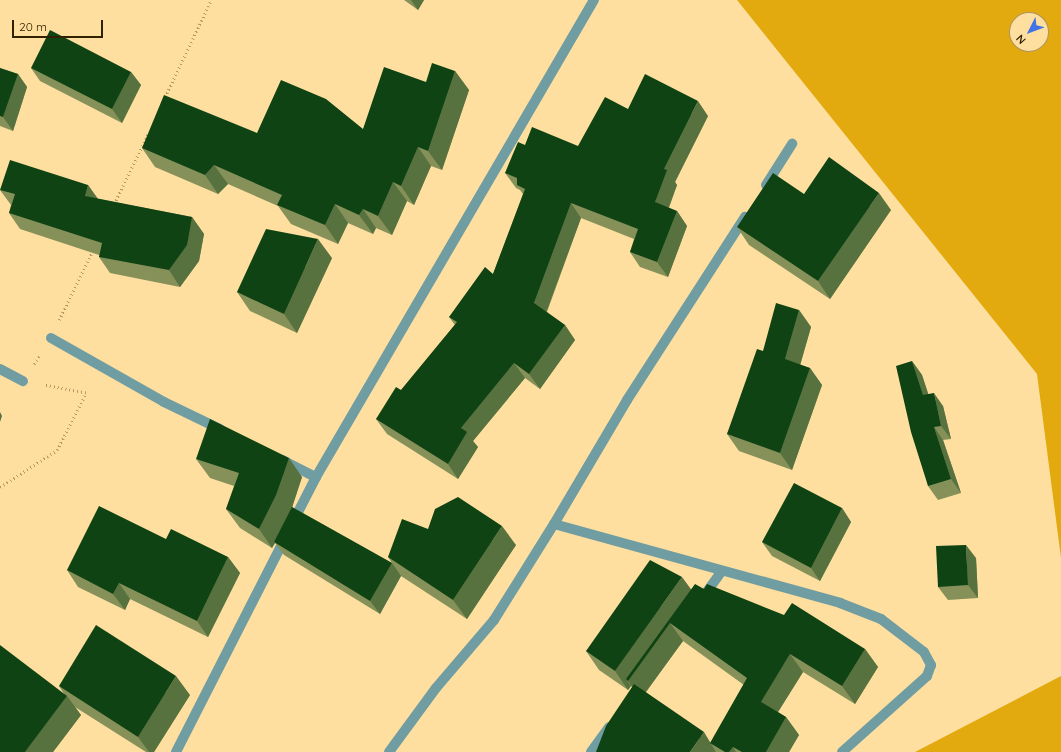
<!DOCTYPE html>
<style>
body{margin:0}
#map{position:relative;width:1061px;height:752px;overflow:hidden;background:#fedf9f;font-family:Quicksand,sans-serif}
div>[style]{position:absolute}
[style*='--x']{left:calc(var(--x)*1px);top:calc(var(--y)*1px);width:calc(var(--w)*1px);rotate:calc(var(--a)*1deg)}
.forest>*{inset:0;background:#e2aa0f}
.path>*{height:2.5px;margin-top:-1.25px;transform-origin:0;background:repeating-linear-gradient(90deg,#b49b66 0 1px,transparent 0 4px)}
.minor>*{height:10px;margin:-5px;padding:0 5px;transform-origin:5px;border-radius:5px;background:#709da2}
.wall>*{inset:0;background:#86915a}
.shaded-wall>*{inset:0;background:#57723e}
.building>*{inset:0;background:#0f4314}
span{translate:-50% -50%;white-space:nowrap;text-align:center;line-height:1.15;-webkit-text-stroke:4px #fedf9f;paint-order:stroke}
.north{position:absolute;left:1009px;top:12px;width:40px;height:40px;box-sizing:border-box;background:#fedf9f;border:1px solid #ac935f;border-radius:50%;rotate:228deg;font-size:11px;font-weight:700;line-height:16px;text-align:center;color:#302100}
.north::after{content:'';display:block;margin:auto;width:14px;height:18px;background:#4373e4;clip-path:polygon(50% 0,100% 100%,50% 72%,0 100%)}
.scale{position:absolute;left:12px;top:20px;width:91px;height:18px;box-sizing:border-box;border:2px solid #302100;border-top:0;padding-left:5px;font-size:12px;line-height:14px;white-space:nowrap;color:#302100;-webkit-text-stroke:3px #fedf9f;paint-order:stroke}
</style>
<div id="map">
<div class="forest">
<i style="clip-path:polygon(evenodd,737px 0,1061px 0,1061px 558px,1037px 374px,737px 0,1017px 20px,1041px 20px,1041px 44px,1017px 44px,1017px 20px)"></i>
<i style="clip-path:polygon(1061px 676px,1061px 752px,915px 752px)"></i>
</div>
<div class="path">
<i style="--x:165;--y:97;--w:107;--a:-64.6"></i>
<i style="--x:114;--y:204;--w:78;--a:-64.1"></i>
<i style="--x:59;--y:320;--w:78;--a:-64.1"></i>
<i style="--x:34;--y:364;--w:11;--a:-56"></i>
<i style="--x:0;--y:487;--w:68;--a:-33"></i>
<i style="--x:57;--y:450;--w:64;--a:-63"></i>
<i style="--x:86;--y:393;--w:43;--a:-169.2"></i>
</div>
<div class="minor">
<i style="--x:766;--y:185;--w:49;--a:-57.6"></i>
<i style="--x:51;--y:338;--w:130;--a:29.5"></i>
<i style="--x:164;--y:402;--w:62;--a:25.7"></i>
<i style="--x:0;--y:369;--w:26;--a:28"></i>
<i style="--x:282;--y:460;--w:38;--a:27"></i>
<i style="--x:293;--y:522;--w:51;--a:-62.9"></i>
<i style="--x:316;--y:477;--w:552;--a:-59.77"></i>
<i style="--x:554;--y:524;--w:297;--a:15.4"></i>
<i style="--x:840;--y:603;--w:44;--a:21.3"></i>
<i style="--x:881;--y:619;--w:54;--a:37.5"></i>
<i style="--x:924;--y:652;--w:15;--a:62"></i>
<i style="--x:931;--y:665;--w:12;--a:110"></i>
<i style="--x:927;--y:676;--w:114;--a:138.2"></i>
<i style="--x:703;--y:597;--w:32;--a:-54"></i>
<i style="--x:176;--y:752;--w:240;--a:-63"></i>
<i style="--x:389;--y:752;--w:79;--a:-53.7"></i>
<i style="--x:436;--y:688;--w:89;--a:-49.5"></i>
<i style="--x:494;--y:620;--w:113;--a:-58"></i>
<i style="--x:554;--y:524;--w:144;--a:-59.5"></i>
<i style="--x:627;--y:400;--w:218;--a:-57.2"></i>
<i style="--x:591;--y:752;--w:31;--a:-54"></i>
</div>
<div class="wall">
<i style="clip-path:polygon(404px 0,424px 0,418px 10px)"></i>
<i style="clip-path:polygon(0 68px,18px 74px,27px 87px,13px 131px,0 126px)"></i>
<i style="clip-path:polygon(31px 68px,131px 72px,141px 85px,122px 123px,40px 81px)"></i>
<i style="clip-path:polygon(455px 71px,469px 90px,442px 170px,431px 166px,414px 205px,407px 201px,392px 235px,376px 228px,373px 234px,348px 223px,338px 244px,291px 224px,278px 206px,228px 184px,218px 194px,155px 167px,142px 148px,257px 133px,363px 129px)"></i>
<i style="clip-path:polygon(628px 109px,708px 116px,675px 182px,677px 185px,669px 208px,677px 211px,687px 226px,668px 277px,640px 267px,630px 252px,634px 239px,581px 218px,547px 312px,565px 325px,575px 340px,540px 389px,525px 378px,473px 441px,478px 447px,458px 479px,387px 434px,376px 419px,401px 390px,455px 325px,449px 317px,493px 274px,523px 194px,520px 190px,516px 188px,505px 173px,525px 145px,578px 146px)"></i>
<i style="clip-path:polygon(88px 185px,98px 199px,192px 217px,204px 234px,199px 261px,180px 287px,110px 273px,99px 257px,99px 255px,20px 229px,9px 213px,11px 205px,0 190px)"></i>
<i style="clip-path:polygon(804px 194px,891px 210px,830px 299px,749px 245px,737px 227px)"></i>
<i style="clip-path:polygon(332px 258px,297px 333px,250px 311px,237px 292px)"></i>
<i style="clip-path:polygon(799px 310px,811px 327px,800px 365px,810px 368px,822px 385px,792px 470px,739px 451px,727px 434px,763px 351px)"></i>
<i style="clip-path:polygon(912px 361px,922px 375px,928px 394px,943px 406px,951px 439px,943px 440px,961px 493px,938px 500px,928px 486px)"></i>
<i style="clip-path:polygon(196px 459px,302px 477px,292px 507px,392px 563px,388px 557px,428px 529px,516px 545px,467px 619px,401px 576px,380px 614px,284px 555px,275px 543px,272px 548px,240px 528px,226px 509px,234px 486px,210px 478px)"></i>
<i style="clip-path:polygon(842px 508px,851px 522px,820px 581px,772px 556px,762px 542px)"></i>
<i style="clip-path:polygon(166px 539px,228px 557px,240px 573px,208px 637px,130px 599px,125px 610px,78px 587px,67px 570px)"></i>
<i style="clip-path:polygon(976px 558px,978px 598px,948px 600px,938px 587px)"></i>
<i style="clip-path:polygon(evenodd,691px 589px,704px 589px,865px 649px,878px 667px,855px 704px,803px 672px,778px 712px,786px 717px,799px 735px,789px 752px,716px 752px,631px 686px,628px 690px,599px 670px,586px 651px,691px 589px,683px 641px,744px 685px,711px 743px,645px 692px,683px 641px)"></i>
<i style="clip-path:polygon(59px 686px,190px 695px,154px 752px,146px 752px,75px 707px,81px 715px,53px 752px,0 752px,64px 694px)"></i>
</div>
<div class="shaded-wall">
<i style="clip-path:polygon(411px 0,424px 0,418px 10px)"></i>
<i style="clip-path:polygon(455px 71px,469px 90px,442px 170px,428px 151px)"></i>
<i style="clip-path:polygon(131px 72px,141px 85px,122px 123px,112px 109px)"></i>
<i style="clip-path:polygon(18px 74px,27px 87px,13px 131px,3px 117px)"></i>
<i style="clip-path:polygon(698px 101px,708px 116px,675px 182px,677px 185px,665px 217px,655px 202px,664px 169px)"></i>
<i style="clip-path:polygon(418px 147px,431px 166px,414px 205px,401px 186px)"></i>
<i style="clip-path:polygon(214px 165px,228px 184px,218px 194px,205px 175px)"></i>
<i style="clip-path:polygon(393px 182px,407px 201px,392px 235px,378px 216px)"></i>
<i style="clip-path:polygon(88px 185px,100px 202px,85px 196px)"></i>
<i style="clip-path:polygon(879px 193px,891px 210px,830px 299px,818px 281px)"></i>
<i style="clip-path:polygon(571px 203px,581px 218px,544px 318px,534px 303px)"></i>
<i style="clip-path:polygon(335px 204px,348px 223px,338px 244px,325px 225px)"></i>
<i style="clip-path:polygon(363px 209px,376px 228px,373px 234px,359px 215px)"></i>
<i style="clip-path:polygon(677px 211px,687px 226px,668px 277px,657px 262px)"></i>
<i style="clip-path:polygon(192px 217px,204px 234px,199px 261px,180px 287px,169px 270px)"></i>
<i style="clip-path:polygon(318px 239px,332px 258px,297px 333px,284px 314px)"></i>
<i style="clip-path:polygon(799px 310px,811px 327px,797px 376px,785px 359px)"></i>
<i style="clip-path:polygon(565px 325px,575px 340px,540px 389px,529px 374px)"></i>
<i style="clip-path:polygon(912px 361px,922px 375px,933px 408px,923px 395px)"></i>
<i style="clip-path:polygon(514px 363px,525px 378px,473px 441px,478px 447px,458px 479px,448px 464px,461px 428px)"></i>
<i style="clip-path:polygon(810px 368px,822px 385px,792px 470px,780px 453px)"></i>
<i style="clip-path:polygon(934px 393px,943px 406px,951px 439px,941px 426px)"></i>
<i style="clip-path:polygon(0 412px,2px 416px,0 422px)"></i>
<i style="clip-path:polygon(934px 427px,943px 440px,961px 493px,951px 479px)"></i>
<i style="clip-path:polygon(289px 458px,302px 477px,290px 514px,274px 542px,275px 543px,272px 548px,259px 529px)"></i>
<i style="clip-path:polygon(842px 508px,851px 522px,820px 581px,811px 568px)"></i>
<i style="clip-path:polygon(502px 526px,516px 545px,467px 619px,453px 600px)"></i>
<i style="clip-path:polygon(966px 545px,976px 558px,978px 598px,968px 585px)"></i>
<i style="clip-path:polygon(228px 557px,240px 573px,208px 637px,197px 621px)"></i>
<i style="clip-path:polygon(392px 563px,401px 576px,380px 614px,370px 601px)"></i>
<i style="clip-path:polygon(682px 577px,696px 596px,670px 623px,683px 641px,641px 699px,628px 681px,626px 679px,631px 686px,628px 690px,615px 671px)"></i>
<i style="clip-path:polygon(119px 583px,130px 599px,125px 610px,113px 594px)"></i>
<i style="clip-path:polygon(865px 649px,878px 667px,855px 704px,842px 686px)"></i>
<i style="clip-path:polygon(790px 654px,803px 672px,773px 720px,761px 702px)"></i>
<i style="clip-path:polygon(176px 676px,190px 695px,154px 752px,149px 752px,138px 737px)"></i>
<i style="clip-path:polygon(67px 696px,81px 715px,53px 752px,25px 752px)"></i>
<i style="clip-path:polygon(786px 717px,799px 735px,789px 752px,766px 752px)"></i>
<i style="clip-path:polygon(704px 732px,716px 752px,690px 752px)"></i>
<i style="clip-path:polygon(733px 747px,736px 752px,729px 752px)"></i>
</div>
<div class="building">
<i style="clip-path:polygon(50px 30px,131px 72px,112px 109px,31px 68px)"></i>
<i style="clip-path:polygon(432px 63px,455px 71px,428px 151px,418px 147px,401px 186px,393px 182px,378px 216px,363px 209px,359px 215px,335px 204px,325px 225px,277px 205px,282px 195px,214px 165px,205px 175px,142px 148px,164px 95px,257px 133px,281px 80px,326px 99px,363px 129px,384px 67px,426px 82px)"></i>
<i style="clip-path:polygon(0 68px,18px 74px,3px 117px,0 116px)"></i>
<i style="clip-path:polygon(645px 74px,698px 101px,664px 169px,667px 170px,655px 202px,677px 211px,657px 262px,630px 252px,638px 229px,571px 203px,534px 303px,565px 325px,529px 374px,514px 363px,461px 428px,467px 432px,448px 464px,376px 419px,396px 387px,401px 390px,457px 322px,449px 317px,485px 267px,493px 274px,525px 189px,517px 185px,517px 178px,505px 173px,518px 142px,525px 145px,532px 127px,578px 146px,605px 97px,628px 109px)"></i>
<i style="clip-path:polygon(829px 157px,879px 193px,818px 281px,737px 227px,773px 173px,804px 194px)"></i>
<i style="clip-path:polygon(10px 160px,88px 185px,85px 196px,192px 217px,187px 245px,169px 270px,99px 257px,102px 243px,9px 213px,15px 194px,0 190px)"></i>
<i style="clip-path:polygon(266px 229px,318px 239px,284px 314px,237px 292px)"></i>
<i style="clip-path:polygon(776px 303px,799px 310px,785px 359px,810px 368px,780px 453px,727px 434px,757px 349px,763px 351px)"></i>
<i style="clip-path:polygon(912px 361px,923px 395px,934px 393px,941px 426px,934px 427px,951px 479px,928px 486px,911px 432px,896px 366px)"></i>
<i style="clip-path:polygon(210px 419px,289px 458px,276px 495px,259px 529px,226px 509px,239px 473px,196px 459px)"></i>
<i style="clip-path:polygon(794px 483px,842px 508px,811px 568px,762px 542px)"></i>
<i style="clip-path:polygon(458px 497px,502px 526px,453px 600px,388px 557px,402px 519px,428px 529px,435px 509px)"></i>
<i style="clip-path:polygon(99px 506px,166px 539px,171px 529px,228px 557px,197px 621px,119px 583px,113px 594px,67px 570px)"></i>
<i style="clip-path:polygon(292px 507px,392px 563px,370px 601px,274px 542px)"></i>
<i style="clip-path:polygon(966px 545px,968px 585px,938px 587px,936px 546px)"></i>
<i style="clip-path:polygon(650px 560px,682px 577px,615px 671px,586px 651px)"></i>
<i style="clip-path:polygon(695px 584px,704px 589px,707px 584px,784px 615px,792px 603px,865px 649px,842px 686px,790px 654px,761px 702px,786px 717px,766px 752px,742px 752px,733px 747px,729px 752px,725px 752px,710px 743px,747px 678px,670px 623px,628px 681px,626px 679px)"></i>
<i style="clip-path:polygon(96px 625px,176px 676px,138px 737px,59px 686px)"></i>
<i style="clip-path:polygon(0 645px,67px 696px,25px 752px,0 752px)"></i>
<i style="clip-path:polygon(634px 684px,704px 732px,690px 752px,596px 752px,606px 726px)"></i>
</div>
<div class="north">N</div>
<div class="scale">20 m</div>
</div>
